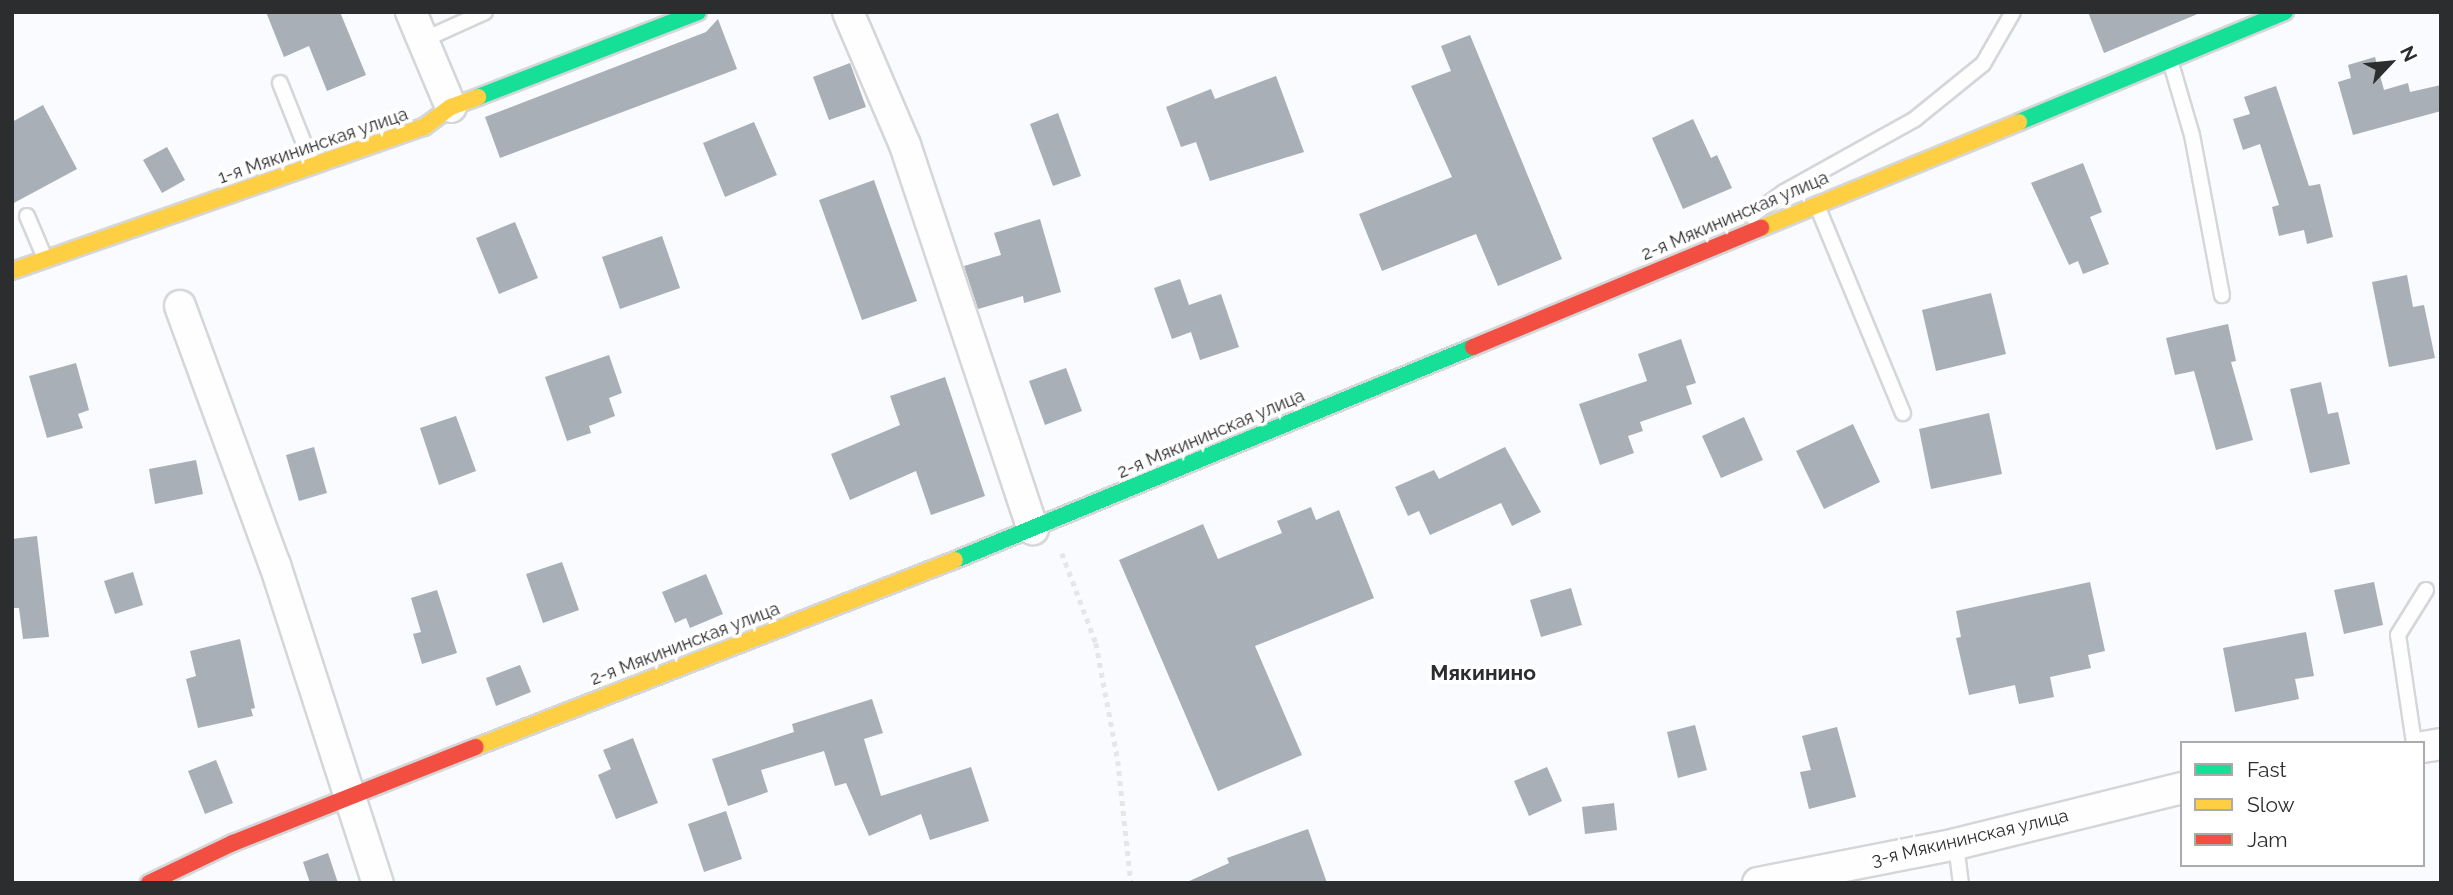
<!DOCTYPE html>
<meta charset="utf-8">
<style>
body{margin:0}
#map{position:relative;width:2453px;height:895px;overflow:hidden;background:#f9fbfe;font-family:Raleway,sans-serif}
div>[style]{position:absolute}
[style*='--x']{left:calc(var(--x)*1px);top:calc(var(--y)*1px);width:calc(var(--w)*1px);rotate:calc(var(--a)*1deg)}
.building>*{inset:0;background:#a8afb6}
.path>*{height:4.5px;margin-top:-2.25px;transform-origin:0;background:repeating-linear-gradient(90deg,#e5e6e6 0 5px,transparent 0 10px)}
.roads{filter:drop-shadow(2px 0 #d5d6d8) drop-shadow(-2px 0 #d5d6d8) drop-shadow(0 2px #d5d6d8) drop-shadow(0 -2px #d5d6d8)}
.lane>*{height:14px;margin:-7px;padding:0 7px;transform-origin:7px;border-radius:7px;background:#fefeff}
.street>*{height:30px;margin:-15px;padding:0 15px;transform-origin:15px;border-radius:15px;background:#fefeff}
.fast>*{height:16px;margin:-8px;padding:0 8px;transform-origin:8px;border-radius:8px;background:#16e098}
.slow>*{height:16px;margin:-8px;padding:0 8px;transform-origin:8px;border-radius:8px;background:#ffcf43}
.jam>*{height:16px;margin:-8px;padding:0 8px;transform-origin:8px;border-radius:8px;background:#f24e42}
span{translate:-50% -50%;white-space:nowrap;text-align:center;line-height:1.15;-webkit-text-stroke:7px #fff;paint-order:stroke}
.street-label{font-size:18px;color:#2c2d2f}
.quarter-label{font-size:21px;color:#2c2d2f;font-weight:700}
.frame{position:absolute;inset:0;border:14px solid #2c2d2f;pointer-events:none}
.legend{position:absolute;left:2180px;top:741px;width:245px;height:126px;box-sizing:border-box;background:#fff;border:2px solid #ababac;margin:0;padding:9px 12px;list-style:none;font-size:21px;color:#2c2d2f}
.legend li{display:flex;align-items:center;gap:14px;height:35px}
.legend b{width:35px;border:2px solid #ababac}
.north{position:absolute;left:2355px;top:28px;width:70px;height:70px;-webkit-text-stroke:5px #fff;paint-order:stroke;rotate:64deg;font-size:19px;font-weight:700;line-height:28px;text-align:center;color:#2c2d2f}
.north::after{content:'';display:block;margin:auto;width:24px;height:32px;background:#2c2d2f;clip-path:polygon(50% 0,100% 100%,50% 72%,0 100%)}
</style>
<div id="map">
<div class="building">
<i style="clip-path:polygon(266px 12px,340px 12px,366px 75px,327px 91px,309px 46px,284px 57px)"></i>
<i style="clip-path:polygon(2088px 12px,2200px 12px,2200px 13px,2104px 53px)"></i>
<i style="clip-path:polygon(718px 19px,737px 69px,500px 158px,485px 117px,706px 32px)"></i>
<i style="clip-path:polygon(1470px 35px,1562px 259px,1498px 286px,1476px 234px,1382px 271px,1359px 214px,1452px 177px,1411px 86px,1451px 71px,1441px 46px)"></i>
<i style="clip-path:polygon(2375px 57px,2384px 90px,2408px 83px,2410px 92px,2441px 85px,2441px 111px,2353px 135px,2338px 82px,2351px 78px,2348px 65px)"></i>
<i style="clip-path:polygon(850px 63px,866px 107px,829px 120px,813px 77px)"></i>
<i style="clip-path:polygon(1276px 76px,1304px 152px,1210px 181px,1196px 142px,1181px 147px,1166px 107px,1211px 89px,1215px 99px)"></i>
<i style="clip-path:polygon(2276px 86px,2309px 186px,2320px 184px,2333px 237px,2307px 244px,2304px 230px,2279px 236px,2272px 207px,2279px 205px,2260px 144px,2243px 150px,2233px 119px,2250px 114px,2244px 97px)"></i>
<i style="clip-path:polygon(43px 105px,77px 169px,12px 204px,12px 122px)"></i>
<i style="clip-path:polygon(1058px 113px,1081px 176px,1053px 186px,1030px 124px)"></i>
<i style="clip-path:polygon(1693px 119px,1711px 158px,1717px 155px,1732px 188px,1683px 209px,1652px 138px)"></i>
<i style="clip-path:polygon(754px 122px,777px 175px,725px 197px,703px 143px)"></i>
<i style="clip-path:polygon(167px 147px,185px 180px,162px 193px,143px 160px)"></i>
<i style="clip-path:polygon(2083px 163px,2102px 212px,2090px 217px,2109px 264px,2083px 274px,2078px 261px,2069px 265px,2031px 183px)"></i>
<i style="clip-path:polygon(874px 180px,917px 301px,862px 320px,819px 200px)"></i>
<i style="clip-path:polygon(1040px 219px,1061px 292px,1024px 303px,1023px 296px,978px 309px,964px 266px,1001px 255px,994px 233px)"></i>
<i style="clip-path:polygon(515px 222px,538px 278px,499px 294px,476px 238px)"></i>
<i style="clip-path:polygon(662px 236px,680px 288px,620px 309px,602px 257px)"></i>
<i style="clip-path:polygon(2407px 275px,2413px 307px,2424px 305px,2435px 358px,2389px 367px,2372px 282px)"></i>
<i style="clip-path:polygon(1180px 279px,1189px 305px,1221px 294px,1239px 347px,1200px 360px,1191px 332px,1172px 339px,1154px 288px)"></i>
<i style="clip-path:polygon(1991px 293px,2006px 354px,1936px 371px,1922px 310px)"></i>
<i style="clip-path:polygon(2228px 324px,2236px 361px,2231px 362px,2253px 440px,2216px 450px,2194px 371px,2175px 375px,2166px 338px)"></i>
<i style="clip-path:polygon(1681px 339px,1696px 383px,1686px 386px,1692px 404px,1640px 422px,1643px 431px,1628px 436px,1634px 453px,1600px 465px,1579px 404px,1647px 381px,1638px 354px)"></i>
<i style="clip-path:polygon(609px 355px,622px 393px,609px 398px,615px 416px,589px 426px,591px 433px,567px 441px,545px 377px)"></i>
<i style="clip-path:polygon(76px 363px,89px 410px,78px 414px,83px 428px,47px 438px,29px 376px)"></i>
<i style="clip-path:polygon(1066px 368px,1082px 411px,1045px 425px,1029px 381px)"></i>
<i style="clip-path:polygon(945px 377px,985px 496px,931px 515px,916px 471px,850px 500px,831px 454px,900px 425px,890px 396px)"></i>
<i style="clip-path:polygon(2321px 382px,2328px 414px,2338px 412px,2350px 464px,2310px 473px,2290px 389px)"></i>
<i style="clip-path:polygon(1989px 413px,2002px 474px,1931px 489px,1919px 429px)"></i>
<i style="clip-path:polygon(456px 416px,476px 471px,439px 485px,420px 428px)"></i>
<i style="clip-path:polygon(1744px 417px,1763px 460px,1721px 478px,1702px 436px)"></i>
<i style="clip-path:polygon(1853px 424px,1880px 482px,1824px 509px,1796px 451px)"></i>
<i style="clip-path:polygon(314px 447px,327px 493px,299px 501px,286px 455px)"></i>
<i style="clip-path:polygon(1505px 447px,1541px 512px,1512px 526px,1501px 503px,1430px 535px,1419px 511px,1408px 516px,1395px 487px,1434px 470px,1439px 479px)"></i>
<i style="clip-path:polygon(196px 460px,203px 494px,155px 504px,149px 469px)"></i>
<i style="clip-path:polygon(1311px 507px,1316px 520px,1339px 510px,1374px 598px,1255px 646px,1302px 755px,1218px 791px,1119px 560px,1203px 524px,1218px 559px,1282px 533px,1277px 521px)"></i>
<i style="clip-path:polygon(37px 536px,49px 637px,23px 639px,19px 608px,12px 608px,12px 539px)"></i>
<i style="clip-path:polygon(562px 562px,579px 610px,543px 623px,526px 574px)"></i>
<i style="clip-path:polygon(133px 572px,143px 605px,115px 614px,104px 581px)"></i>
<i style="clip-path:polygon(706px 574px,723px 614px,690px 628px,686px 618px,675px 623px,662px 592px)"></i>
<i style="clip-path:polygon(2090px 582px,2105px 651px,2088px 655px,2091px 668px,2050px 677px,2054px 697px,2019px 704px,2015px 685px,1969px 695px,1956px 638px,1961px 637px,1956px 611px)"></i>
<i style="clip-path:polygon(2374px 582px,2383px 625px,2344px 634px,2334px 590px)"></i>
<i style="clip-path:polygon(1571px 588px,1582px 625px,1541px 637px,1530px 600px)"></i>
<i style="clip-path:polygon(437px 590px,457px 653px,422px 664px,413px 634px,421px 632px,411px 598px)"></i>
<i style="clip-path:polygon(2306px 632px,2314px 676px,2295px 679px,2299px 699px,2235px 712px,2223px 648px)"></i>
<i style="clip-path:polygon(240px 639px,255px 708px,251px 709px,253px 716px,198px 728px,186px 679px,196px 676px,190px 651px)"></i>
<i style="clip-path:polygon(520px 665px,531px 692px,496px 706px,486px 678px)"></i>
<i style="clip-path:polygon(872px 699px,883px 733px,864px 739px,881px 796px,971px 767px,989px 821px,930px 840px,921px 814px,869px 836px,846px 783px,835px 786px,824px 751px,761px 770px,768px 792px,728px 806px,712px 759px,794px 732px,792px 724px)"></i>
<i style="clip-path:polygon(1695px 725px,1707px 770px,1678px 778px,1667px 732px)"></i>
<i style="clip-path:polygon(1837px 727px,1856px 797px,1809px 809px,1800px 772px,1811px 770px,1802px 736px)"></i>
<i style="clip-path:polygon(633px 738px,658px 803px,616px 819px,598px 775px,611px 769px,603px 750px)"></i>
<i style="clip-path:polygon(216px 760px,233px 803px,205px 814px,188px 771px)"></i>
<i style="clip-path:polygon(1547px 767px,1562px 801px,1529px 816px,1514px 781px)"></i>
<i style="clip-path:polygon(1614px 803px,1617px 830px,1585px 834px,1582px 807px)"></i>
<i style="clip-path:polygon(726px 811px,742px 859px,704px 872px,688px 824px)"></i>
<i style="clip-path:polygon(1308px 829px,1327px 883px,1185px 883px,1229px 863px,1227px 858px)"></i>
<i style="clip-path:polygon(328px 853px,338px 883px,310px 883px,303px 862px)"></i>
</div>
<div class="path">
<i style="--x:1062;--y:553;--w:96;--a:69.3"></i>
<i style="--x:1096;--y:643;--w:120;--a:79.4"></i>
<i style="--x:1118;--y:761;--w:123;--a:83.9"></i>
</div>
<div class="roads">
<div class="lane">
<i style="--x:423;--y:40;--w:68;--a:-24.3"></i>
<i style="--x:2170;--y:60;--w:78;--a:73.7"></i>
<i style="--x:2192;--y:135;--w:163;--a:79.4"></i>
<i style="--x:280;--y:83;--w:89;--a:68.3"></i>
<i style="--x:1818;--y:208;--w:222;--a:67.5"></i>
<i style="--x:27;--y:216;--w:43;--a:67"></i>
<i style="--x:1751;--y:216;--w:41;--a:-36"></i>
<i style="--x:1784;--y:192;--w:150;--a:-29.1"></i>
<i style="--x:1915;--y:119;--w:87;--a:-39"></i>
<i style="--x:1983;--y:64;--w:60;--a:-60"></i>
<i style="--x:2414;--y:743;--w:109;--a:-98.4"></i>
<i style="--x:2398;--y:635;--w:53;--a:-58.1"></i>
<i style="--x:1956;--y:844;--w:39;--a:83"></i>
</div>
<div class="street">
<i style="--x:411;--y:12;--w:103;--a:67.2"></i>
<i style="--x:848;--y:12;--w:145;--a:66.8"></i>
<i style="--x:905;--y:145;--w:405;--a:71.6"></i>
<i style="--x:180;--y:306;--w:276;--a:69.9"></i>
<i style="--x:275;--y:565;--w:334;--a:72.1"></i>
<i style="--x:2423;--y:747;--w:18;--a:-9"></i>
<i style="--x:1758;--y:883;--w:202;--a:-11.1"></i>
<i style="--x:1956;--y:844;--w:233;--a:-13.9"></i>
</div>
<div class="fast">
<i style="--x:478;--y:97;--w:236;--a:-21.1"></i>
<i style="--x:2019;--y:122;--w:288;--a:-22.5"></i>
<i style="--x:955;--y:560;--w:560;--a:-22.35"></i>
</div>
<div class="slow">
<i style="--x:1761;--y:228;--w:279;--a:-22.3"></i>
<i style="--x:12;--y:271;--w:436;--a:-19.3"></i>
<i style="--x:424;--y:127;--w:34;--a:-37"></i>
<i style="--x:451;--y:107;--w:29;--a:-20"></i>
<i style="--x:476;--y:747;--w:514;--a:-21.33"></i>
</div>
<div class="jam">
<i style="--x:1473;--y:347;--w:312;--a:-22.5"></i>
<i style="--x:149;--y:883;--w:93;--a:-25.5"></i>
<i style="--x:233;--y:843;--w:261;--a:-21.6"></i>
</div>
</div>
<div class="street-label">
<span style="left:313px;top:146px;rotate:-19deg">1-я Мякининская улица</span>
<span style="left:1735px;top:216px;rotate:-23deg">2-я Мякининская улица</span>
<span style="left:1211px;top:434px;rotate:-23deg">2-я Мякининская улица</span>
<span style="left:685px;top:644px;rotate:-21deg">2-я Мякининская улица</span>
<span style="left:1970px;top:838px;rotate:-13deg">3-я Мякининская улица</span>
</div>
<div class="quarter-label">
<span style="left:1483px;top:673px">Мякинино</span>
</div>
<div class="frame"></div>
<ul class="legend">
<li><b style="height:9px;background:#16e098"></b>Fast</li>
<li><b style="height:9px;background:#ffcf43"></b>Slow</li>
<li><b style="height:9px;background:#f24e42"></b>Jam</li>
</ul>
<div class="north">N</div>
</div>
